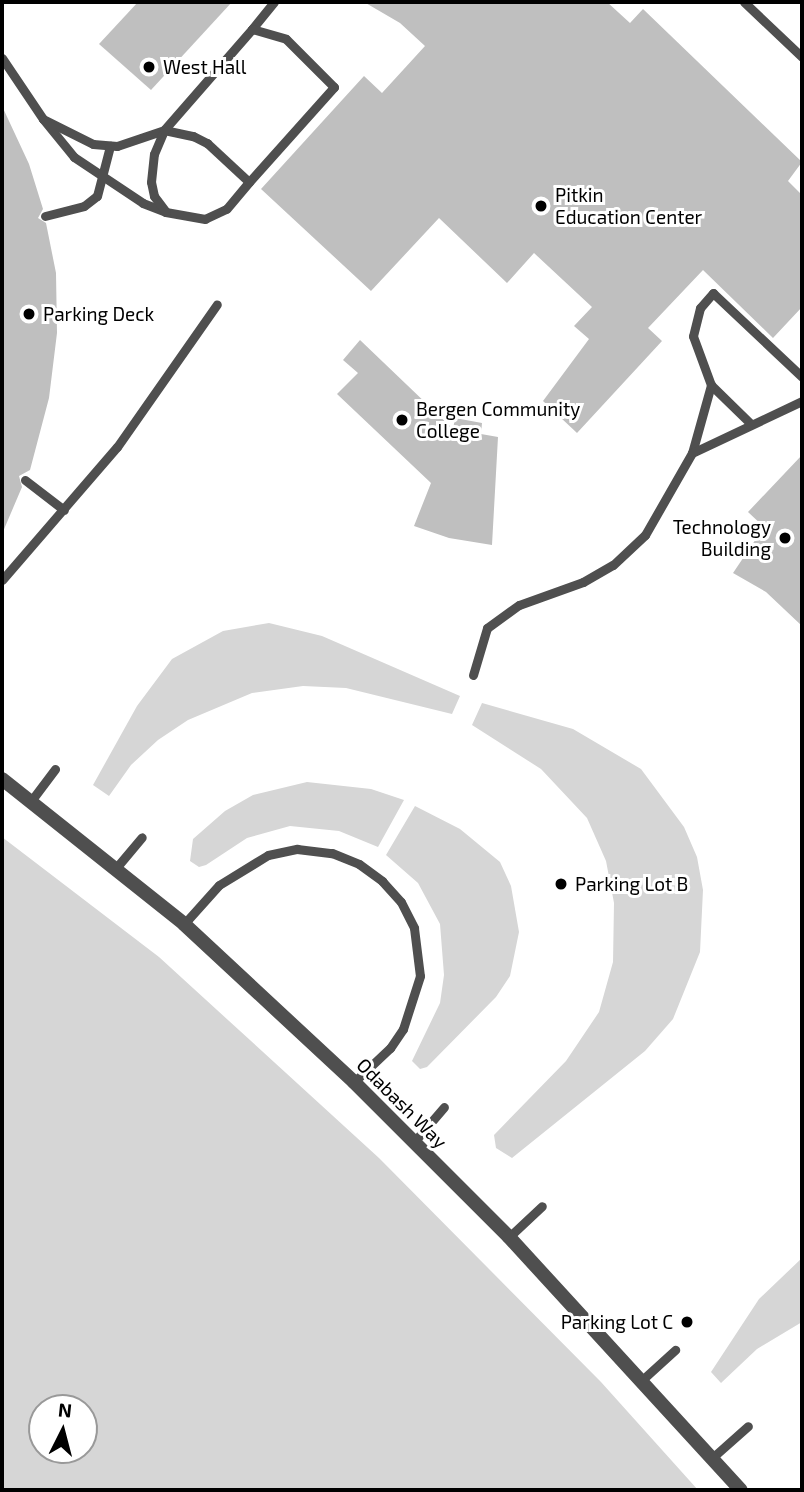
<!DOCTYPE html>
<style>
body{margin:0}
#map{position:relative;width:804px;height:1492px;overflow:hidden;background:#fff;font-family:"Exo 2",sans-serif}
div>[style]{position:absolute}
[style*='--x']{left:calc(var(--x)*1px);top:calc(var(--y)*1px);width:calc(var(--w)*1px);rotate:calc(var(--a)*1deg)}
.green>*{inset:0;background:#d6d6d6}
.building>*{inset:0;background:#bfbfbf}
.lane>*{height:9px;margin:-4.5px;padding:0 4.5px;transform-origin:4.5px;border-radius:4.5px;background:#4f4f4f}
.street>*{height:14px;margin:-7px;padding:0 7px;transform-origin:7px;border-radius:7px;background:#4f4f4f}
.dots>*{width:19px;height:19px;translate:-50% -50%;box-sizing:border-box;border:4px solid #fff;border-radius:50%}
span{translate:-50% -50%;white-space:nowrap;text-align:center;line-height:1.15;-webkit-text-stroke:6px #fff;paint-order:stroke}
.poi-label{font-size:19px;color:#000}
.left{translate:0 -50%;text-align:left}
.right{translate:-100% -50%;text-align:right}
.street-label{font-size:19px;color:#000}
.frame{position:absolute;inset:0;border:4px solid #000;pointer-events:none}
.north{position:absolute;left:28px;top:1394px;width:70px;height:70px;box-sizing:border-box;background:#fff;border:2px solid #999;border-radius:50%;rotate:6deg;font-size:19px;font-weight:700;line-height:28px;text-align:center;color:#000}
.north::after{content:'';display:block;margin:auto;width:24px;height:32px;background:#000;clip-path:polygon(50% 0,100% 100%,50% 72%,0 100%)}
</style>
<div id="map">
<div class="green">
<i style="clip-path:polygon(269px 623px,322px 636px,460px 696px,452px 714px,346px 688px,303px 686px,252px 693px,188px 720px,158px 740px,131px 765px,109px 796px,93px 785px,137px 706px,172px 659px,223px 631px)"></i>
<i style="clip-path:polygon(482px 703px,573px 729px,641px 769px,684px 827px,697px 857px,703px 890px,700px 952px,673px 1019px,645px 1051px,512px 1158px,496px 1148px,494px 1135px,566px 1061px,599px 1012px,613px 962px,614px 903px,606px 861px,587px 818px,541px 769px,472px 725px)"></i>
<i style="clip-path:polygon(307px 782px,371px 789px,404px 800px,378px 847px,339px 831px,290px 826px,247px 838px,206px 865px,199px 867px,190px 861px,193px 839px,225px 811px,253px 795px)"></i>
<i style="clip-path:polygon(415px 806px,460px 829px,500px 862px,511px 886px,519px 932px,510px 976px,496px 997px,427px 1067px,420px 1069px,412px 1061px,440px 1003px,444px 975px,440px 924px,418px 883px,386px 855px)"></i>
<i style="clip-path:polygon(evenodd,2px 837px,159px 957px,379px 1158px,601px 1382px,698px 1490px,2px 1490px,2px 837px,42px 1408px,84px 1408px,84px 1450px,42px 1450px,42px 1408px)"></i>
<i style="clip-path:polygon(802px 1258px,802px 1322px,757px 1349px,721px 1383px,711px 1372px,759px 1299px)"></i>
</div>
<div class="building">
<i style="clip-path:polygon(138px 2px,232px 2px,151px 90px,99px 44px)"></i>
<i style="clip-path:polygon(364px 2px,607px 2px,630px 23px,643px 9px,802px 162px,788px 181px,802px 195px,802px 307px,773px 338px,703px 270px,648px 328px,662px 341px,577px 433px,543px 401px,589px 339px,574px 326px,592px 307px,534px 253px,507px 283px,439px 218px,371px 291px,261px 189px,364px 76px,382px 93px,425px 46px,400px 23px)"></i>
<i style="clip-path:polygon(2px 106px,29px 164px,43px 209px,38px 218px,46px 223px,56px 273px,57px 333px,49px 398px,30px 470px,19px 476px,22px 487px,2px 534px)"></i>
<i style="clip-path:polygon(360px 340px,453px 429px,455px 418px,482px 423px,481px 434px,498px 437px,492px 545px,449px 538px,414px 526px,431px 483px,337px 394px,358px 373px,343px 360px)"></i>
<i style="clip-path:polygon(802px 455px,802px 626px,766px 592px,733px 573px,764px 527px,748px 512px)"></i>
</div>
<div class="lane">
<i style="--x:744;--y:2;--w:80;--a:43.5"></i>
<i style="--x:252;--y:29;--w:35;--a:-51"></i>
<i style="--x:2;--y:58;--w:73;--a:56.1"></i>
<i style="--x:43;--y:119;--w:56;--a:26.6"></i>
<i style="--x:93;--y:144;--w:24;--a:5"></i>
<i style="--x:117;--y:146;--w:50;--a:-18.8"></i>
<i style="--x:164;--y:130;--w:30;--a:12"></i>
<i style="--x:193;--y:136;--w:16;--a:27"></i>
<i style="--x:207;--y:143;--w:57;--a:42.9"></i>
<i style="--x:249;--y:182;--w:35;--a:130"></i>
<i style="--x:226;--y:209;--w:23;--a:155"></i>
<i style="--x:205;--y:219;--w:40;--a:-170"></i>
<i style="--x:166;--y:212;--w:25;--a:-159"></i>
<i style="--x:143;--y:203;--w:83;--a:-146.3"></i>
<i style="--x:74;--y:157;--w:49;--a:-129.2"></i>
<i style="--x:166;--y:212;--w:20;--a:-127"></i>
<i style="--x:154;--y:196;--w:14;--a:-102"></i>
<i style="--x:151;--y:182;--w:28;--a:-84"></i>
<i style="--x:154;--y:154;--w:26;--a:-67"></i>
<i style="--x:164;--y:130;--w:134;--a:-48.9"></i>
<i style="--x:252;--y:29;--w:35;--a:16"></i>
<i style="--x:286;--y:39;--w:68;--a:45"></i>
<i style="--x:334;--y:87;--w:127;--a:131.8"></i>
<i style="--x:45;--y:216;--w:40;--a:-14.4"></i>
<i style="--x:84;--y:206;--w:16;--a:-38"></i>
<i style="--x:97;--y:196;--w:52;--a:-75.4"></i>
<i style="--x:711;--y:385;--w:56;--a:44.3"></i>
<i style="--x:692;--y:453;--w:71;--a:-74.4"></i>
<i style="--x:711;--y:385;--w:52;--a:-110.2"></i>
<i style="--x:693;--y:336;--w:29;--a:-76"></i>
<i style="--x:700;--y:308;--w:20;--a:-49"></i>
<i style="--x:713;--y:293;--w:122;--a:43.3"></i>
<i style="--x:25;--y:480;--w:49;--a:37.6"></i>
<i style="--x:2;--y:580;--w:176;--a:-49.2"></i>
<i style="--x:117;--y:447;--w:174;--a:-55"></i>
<i style="--x:473;--y:675;--w:49;--a:-73.4"></i>
<i style="--x:487;--y:628;--w:39;--a:-36"></i>
<i style="--x:519;--y:605;--w:68;--a:-19.8"></i>
<i style="--x:583;--y:582;--w:34;--a:-30"></i>
<i style="--x:613;--y:565;--w:44;--a:-43.2"></i>
<i style="--x:645;--y:535;--w:95;--a:-60.2"></i>
<i style="--x:692;--y:453;--w:122;--a:-25.3"></i>
<i style="--x:31;--y:801;--w:40;--a:-53"></i>
<i style="--x:116;--y:868;--w:40;--a:-50"></i>
<i style="--x:184;--y:924;--w:52;--a:-48.1"></i>
<i style="--x:219;--y:885;--w:57;--a:-31.5"></i>
<i style="--x:268;--y:855;--w:30;--a:-12"></i>
<i style="--x:297;--y:849;--w:35;--a:7"></i>
<i style="--x:332;--y:853;--w:29;--a:22"></i>
<i style="--x:359;--y:864;--w:29;--a:36"></i>
<i style="--x:382;--y:881;--w:28;--a:48"></i>
<i style="--x:401;--y:902;--w:29;--a:63"></i>
<i style="--x:414;--y:928;--w:48;--a:82.9"></i>
<i style="--x:420;--y:976;--w:56;--a:107.8"></i>
<i style="--x:403;--y:1029;--w:23;--a:124"></i>
<i style="--x:390;--y:1048;--w:50;--a:136.6"></i>
<i style="--x:414;--y:1142;--w:46;--a:-49.4"></i>
<i style="--x:509;--y:1237;--w:45;--a:-43.2"></i>
<i style="--x:642;--y:1380;--w:45;--a:-42.3"></i>
<i style="--x:712;--y:1458;--w:48;--a:-41.6"></i>
</div>
<div class="street">
<i style="--x:2;--y:779;--w:233;--a:38.5"></i>
<i style="--x:184;--y:924;--w:232;--a:42.9"></i>
<i style="--x:354;--y:1082;--w:219;--a:45"></i>
<i style="--x:509;--y:1237;--w:343;--a:47.5"></i>
</div>
<div class="dots">
<i style="left:149px;top:67px;background:#000"></i>
<i style="left:541px;top:206px;background:#000"></i>
<i style="left:29px;top:314px;background:#000"></i>
<i style="left:402px;top:420px;background:#000"></i>
<i style="left:785px;top:538px;background:#000"></i>
<i style="left:561px;top:884px;background:#000"></i>
<i style="left:687px;top:1322px;background:#000"></i>
</div>
<div class="poi-label">
<span class="left" style="left:163px;top:67px">West Hall</span>
<span class="left" style="left:555px;top:206px">Pitkin<br>Education Center</span>
<span class="left" style="left:43px;top:314px">Parking Deck</span>
<span class="left" style="left:416px;top:420px">Bergen Community<br>College</span>
<span class="right" style="left:771px;top:538px">Technology<br>Building</span>
<span class="left" style="left:575px;top:884px">Parking Lot B</span>
<span class="right" style="left:673px;top:1322px">Parking Lot C</span>
</div>
<div class="street-label">
<span style="left:402px;top:1103px;rotate:45deg">Odabash Way</span>
</div>
<div class="frame"></div>
<div class="north">N</div>
</div>
